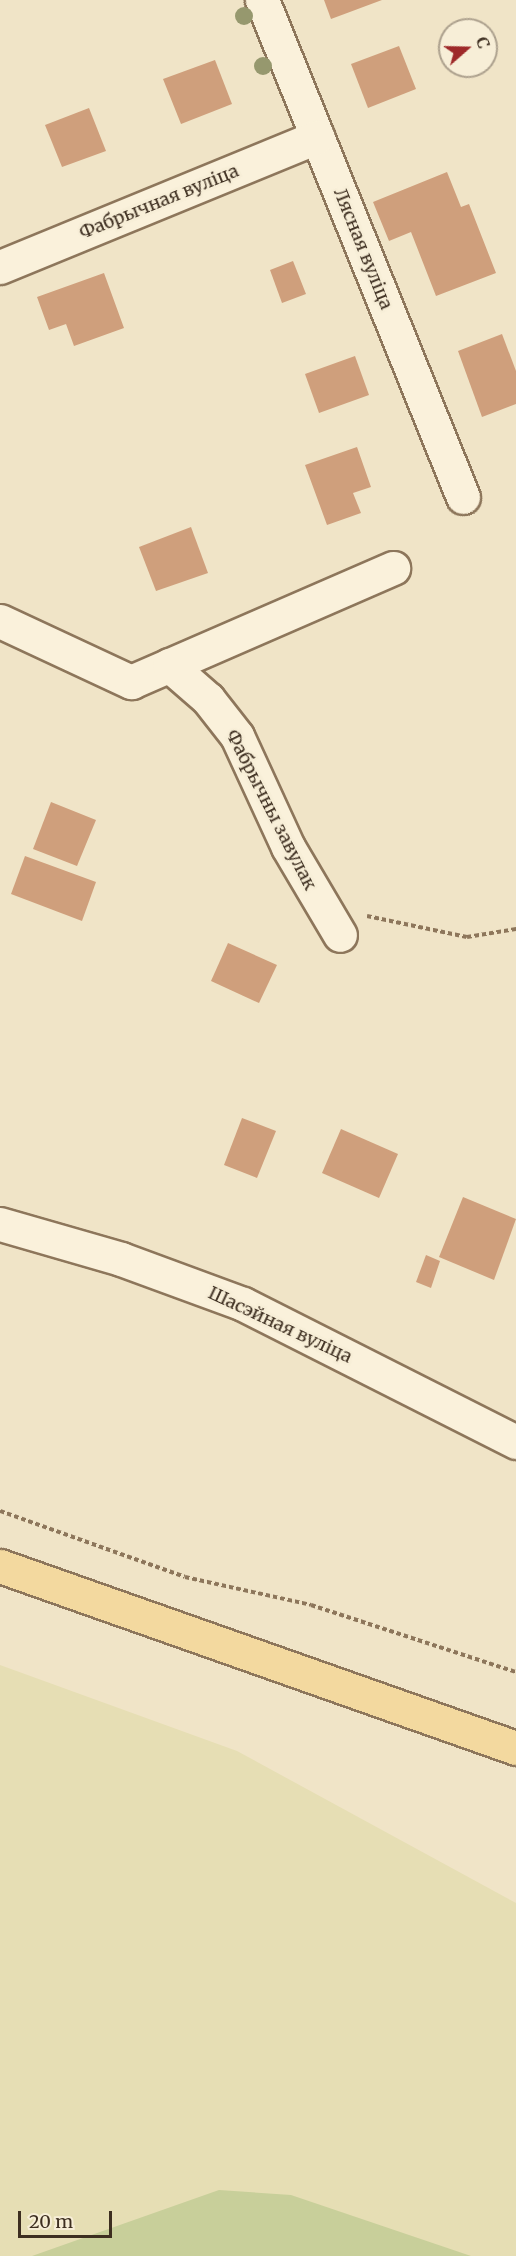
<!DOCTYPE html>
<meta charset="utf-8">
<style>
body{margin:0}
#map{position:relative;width:516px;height:2256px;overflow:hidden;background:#f0e4c7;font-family:Merriweather,serif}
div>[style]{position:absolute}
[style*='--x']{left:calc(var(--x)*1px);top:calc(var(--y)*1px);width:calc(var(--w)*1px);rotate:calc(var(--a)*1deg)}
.farmland>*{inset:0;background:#e6deb4}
.green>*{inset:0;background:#c8cf9a}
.building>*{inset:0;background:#cf9f7c}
.path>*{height:4px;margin-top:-2px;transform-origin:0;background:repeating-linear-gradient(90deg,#8d765b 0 4.5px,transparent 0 7.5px)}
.roads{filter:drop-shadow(2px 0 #8d765b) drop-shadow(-2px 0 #8d765b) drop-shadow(0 2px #8d765b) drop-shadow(0 -2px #8d765b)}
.street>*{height:33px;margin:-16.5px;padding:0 16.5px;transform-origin:16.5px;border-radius:16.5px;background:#faf1db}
.primary>*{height:33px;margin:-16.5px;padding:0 16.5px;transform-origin:16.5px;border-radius:16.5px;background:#f3d99f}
.trees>*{width:18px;height:18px;margin:-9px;border-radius:50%;background:#96986e}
span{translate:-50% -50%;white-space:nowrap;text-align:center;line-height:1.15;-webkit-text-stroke:5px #f7eed7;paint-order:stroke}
.street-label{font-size:18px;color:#3d2e20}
.north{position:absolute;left:438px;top:18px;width:60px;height:60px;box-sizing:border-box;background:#f7eed7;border:2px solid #ada18e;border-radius:50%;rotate:70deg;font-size:16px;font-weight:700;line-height:24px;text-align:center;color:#3d2e20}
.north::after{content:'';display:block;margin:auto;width:21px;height:27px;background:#9e2929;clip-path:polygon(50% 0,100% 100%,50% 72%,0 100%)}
.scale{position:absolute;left:18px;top:2211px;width:94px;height:27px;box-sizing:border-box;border:3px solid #3d2e20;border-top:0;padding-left:8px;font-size:18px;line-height:21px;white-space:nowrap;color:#3d2e20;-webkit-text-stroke:4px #f7eed7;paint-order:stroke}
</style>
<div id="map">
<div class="farmland">
<i style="clip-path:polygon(0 1665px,237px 1751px,516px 1903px,516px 2256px,0 2256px)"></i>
</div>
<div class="green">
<i style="clip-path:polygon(219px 2190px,291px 2195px,471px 2256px,32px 2256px)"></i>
</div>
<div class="building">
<i style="clip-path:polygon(324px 0,382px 0,331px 19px)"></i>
<i style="clip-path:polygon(399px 46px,416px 89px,368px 108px,351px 64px)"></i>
<i style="clip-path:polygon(215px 60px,232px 104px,181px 124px,163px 79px)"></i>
<i style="clip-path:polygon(89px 108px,106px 151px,62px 167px,45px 125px)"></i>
<i style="clip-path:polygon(447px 172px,461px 207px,469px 204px,496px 273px,436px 296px,411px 232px,389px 241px,373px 202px)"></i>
<i style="clip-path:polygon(293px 261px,306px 294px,282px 303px,270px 270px)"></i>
<i style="clip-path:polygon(104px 273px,124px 328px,74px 346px,66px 324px,49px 330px,37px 297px)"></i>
<i style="clip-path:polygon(502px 334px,516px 371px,516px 404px,482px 417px,458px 351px)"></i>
<i style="clip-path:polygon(355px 356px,369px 395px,319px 413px,305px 374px)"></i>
<i style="clip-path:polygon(357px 447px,371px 487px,353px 493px,361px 513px,327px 525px,305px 465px)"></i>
<i style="clip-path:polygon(191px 527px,208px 573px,156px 591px,139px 547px)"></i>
<i style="clip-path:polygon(51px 802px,96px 820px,77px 866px,33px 849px)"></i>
<i style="clip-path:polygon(25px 856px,96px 882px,82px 921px,11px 894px)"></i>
<i style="clip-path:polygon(228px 943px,277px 965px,259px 1003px,211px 981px)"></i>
<i style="clip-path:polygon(242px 1118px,276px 1131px,257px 1178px,224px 1165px)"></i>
<i style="clip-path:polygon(341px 1129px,398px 1154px,379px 1198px,322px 1173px)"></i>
<i style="clip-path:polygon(463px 1197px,516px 1219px,494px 1280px,439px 1257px)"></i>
<i style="clip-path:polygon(426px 1255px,440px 1261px,431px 1288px,416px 1282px)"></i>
</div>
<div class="path">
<i style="--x:367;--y:916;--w:102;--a:11.9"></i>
<i style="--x:467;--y:937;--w:50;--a:-9.3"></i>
<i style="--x:0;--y:1511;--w:196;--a:19.6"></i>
<i style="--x:185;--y:1577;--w:129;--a:12.5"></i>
<i style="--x:311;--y:1605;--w:216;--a:18.1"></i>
</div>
<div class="roads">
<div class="street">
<i style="--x:262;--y:0;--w:536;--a:67.98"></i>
<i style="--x:0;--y:267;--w:343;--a:-22.3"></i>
<i style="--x:0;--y:621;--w:145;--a:25"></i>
<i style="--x:131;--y:682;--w:286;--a:-23.5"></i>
<i style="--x:169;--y:665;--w:52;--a:41.1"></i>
<i style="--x:208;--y:699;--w:47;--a:51.9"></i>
<i style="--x:237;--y:736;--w:122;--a:65.3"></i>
<i style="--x:288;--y:847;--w:102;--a:59.4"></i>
<i style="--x:0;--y:1224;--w:126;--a:16.1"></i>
<i style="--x:121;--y:1259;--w:130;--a:20.2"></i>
<i style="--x:243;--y:1304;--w:306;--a:26.8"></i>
</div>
<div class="primary">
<i style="--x:0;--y:1566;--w:547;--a:19.43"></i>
</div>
</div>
<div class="trees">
<i style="left:244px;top:16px"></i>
<i style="left:263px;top:66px"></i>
</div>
<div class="street-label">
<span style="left:159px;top:202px;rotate:-22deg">Фабрычная вуліца</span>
<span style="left:363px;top:249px;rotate:68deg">Лясная вуліца</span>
<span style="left:271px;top:810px;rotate:63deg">Фабрычны завулак</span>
<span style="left:280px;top:1325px;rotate:25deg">Шасэйная вуліца</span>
</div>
<div class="north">С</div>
<div class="scale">20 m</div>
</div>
